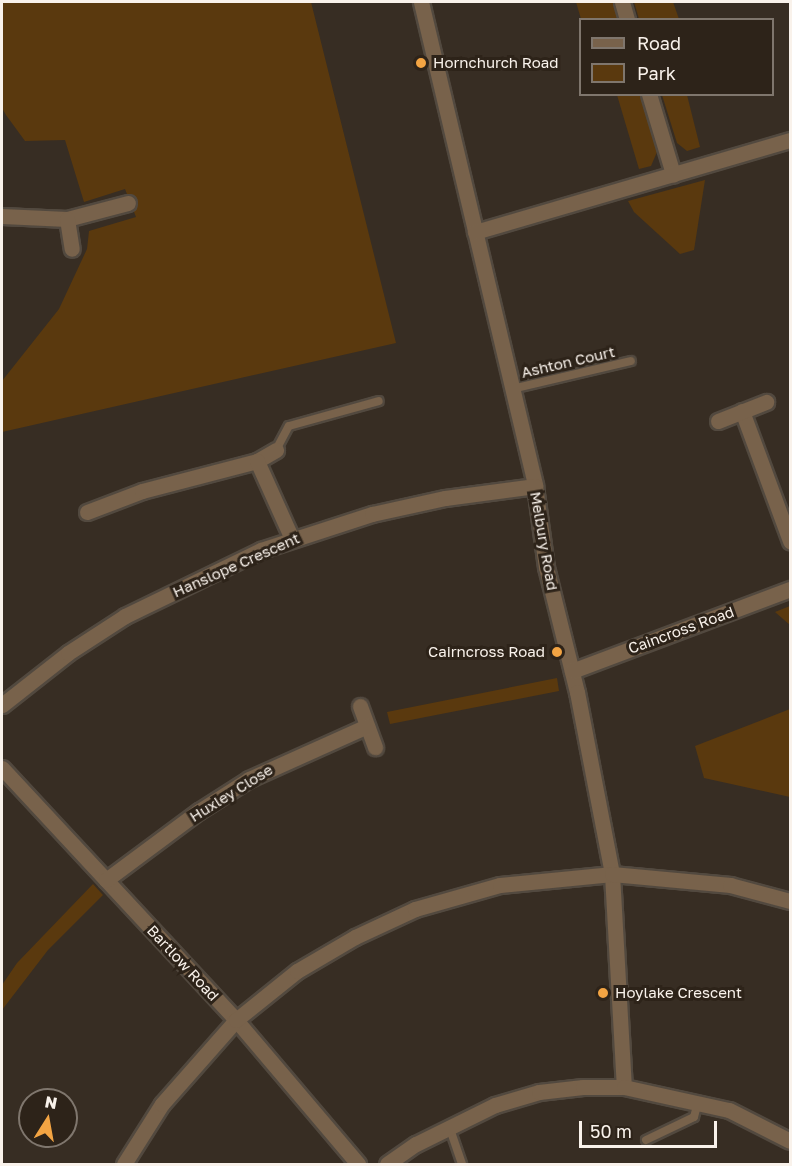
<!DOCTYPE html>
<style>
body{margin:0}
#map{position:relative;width:792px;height:1166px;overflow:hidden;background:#372d23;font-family:"Golos Text",sans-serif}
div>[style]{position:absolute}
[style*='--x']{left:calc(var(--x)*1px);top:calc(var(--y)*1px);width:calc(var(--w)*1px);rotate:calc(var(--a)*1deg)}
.green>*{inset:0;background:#5a390e}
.roads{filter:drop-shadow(2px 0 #52493f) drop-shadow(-2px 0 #52493f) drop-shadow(0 2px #52493f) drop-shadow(0 -2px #52493f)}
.service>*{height:8px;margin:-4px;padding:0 4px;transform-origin:4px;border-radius:4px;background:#78624b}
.minor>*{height:15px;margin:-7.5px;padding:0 7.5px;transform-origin:7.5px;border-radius:7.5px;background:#78624b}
.dots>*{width:16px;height:16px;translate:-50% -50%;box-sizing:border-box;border:3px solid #2d2319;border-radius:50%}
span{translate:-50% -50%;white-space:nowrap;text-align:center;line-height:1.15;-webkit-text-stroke:6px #2d2319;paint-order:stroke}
.poi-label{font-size:15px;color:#f9f2eb}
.left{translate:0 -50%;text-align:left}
.right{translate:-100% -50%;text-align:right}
.street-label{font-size:15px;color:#f9f2eb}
.frame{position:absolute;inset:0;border:3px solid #f9f2eb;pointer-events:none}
.legend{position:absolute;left:579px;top:18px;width:195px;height:78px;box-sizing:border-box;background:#2d2319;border:2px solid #7f766d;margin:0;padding:8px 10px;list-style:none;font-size:18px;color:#f9f2eb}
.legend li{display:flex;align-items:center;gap:12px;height:30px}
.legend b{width:30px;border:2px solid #7f766d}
.north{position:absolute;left:18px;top:1088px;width:60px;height:60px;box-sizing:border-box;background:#2d2319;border:2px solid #7f766d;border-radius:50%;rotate:11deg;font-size:16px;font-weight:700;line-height:24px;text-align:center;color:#f9f2eb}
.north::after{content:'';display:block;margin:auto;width:21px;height:27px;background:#f3a443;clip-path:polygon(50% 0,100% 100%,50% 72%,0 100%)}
.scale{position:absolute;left:579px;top:1121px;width:138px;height:27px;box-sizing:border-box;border:3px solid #f9f2eb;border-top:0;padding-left:8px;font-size:18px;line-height:21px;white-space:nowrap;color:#f9f2eb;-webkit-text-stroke:4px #2d2319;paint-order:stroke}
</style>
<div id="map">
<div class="green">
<i style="clip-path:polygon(2px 2px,311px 2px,396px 343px,2px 432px,2px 381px,59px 309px,87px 249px,89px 231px,136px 217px,125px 189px,84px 202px,65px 140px,25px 141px,6px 115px,2px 108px)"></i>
<i style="clip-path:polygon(576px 2px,617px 2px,622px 19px,581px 19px)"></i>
<i style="clip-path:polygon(634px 2px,673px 2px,679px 19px,639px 19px)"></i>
<i style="clip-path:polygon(617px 95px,641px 95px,657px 152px,651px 166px,639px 169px)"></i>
<i style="clip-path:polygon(662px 95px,687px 95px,700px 147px,687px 151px,677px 143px)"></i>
<i style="clip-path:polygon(705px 180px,694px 250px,680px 254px,634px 212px,628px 201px)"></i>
<i style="clip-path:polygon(790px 606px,790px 625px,775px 612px)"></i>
<i style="clip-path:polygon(557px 678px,559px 691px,390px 724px,387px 712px)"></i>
<i style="clip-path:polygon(790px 709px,790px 797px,704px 778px,695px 746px)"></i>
<i style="clip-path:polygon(93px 884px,103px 895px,48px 950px,2px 1010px,2px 985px,17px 963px)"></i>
</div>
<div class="roads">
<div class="service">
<i style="--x:512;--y:389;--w:122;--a:-13.2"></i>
<i style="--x:276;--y:450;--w:27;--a:-62"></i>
<i style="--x:289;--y:426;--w:93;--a:-15.5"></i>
<i style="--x:449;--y:1126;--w:40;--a:71.1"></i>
<i style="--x:646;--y:1140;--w:53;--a:-25.6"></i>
<i style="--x:694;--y:1117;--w:16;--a:-75"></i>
</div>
<div class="minor">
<i style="--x:421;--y:2;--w:497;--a:76.7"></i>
<i style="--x:535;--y:486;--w:82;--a:82.3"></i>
<i style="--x:546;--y:567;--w:129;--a:76.1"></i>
<i style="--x:577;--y:692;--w:185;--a:79.1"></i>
<i style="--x:612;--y:874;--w:213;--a:86.8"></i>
<i style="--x:622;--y:2;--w:19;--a:74"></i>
<i style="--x:649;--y:94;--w:84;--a:73.3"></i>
<i style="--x:2;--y:216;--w:65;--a:2.6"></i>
<i style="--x:67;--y:219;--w:63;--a:-14.7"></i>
<i style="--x:67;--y:219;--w:30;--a:81"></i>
<i style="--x:475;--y:232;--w:328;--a:-16.3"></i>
<i style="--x:742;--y:411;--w:139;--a:69.7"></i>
<i style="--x:718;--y:421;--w:52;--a:-21.6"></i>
<i style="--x:257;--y:461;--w:22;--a:-30"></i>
<i style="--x:87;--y:512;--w:59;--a:-20.9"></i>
<i style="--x:142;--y:491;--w:119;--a:-14.6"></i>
<i style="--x:257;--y:461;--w:85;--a:65.8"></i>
<i style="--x:572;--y:671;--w:233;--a:-20.6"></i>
<i style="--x:2;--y:705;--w:84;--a:-38.2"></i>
<i style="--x:68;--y:653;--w:68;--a:-33"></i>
<i style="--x:125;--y:616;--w:151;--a:-25.9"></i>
<i style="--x:261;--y:550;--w:117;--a:-18"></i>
<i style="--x:372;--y:514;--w:75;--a:-12.4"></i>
<i style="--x:445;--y:498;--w:91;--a:-7.6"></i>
<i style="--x:360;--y:706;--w:44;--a:69.9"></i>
<i style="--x:2;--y:768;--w:344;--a:47.1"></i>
<i style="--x:236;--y:1020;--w:189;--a:49.7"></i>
<i style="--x:106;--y:880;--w:116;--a:-36.6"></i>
<i style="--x:199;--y:811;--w:59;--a:-32.6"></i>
<i style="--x:249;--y:779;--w:129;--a:-24.2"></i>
<i style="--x:124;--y:1164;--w:71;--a:-57.7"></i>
<i style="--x:162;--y:1104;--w:112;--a:-48.6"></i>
<i style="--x:236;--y:1020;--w:78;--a:-38.8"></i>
<i style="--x:297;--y:971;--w:67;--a:-30.4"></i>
<i style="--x:355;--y:937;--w:66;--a:-25"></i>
<i style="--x:415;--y:909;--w:88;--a:-15.8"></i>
<i style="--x:500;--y:885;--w:113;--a:-5.6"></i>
<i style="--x:612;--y:874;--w:119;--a:5.3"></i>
<i style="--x:730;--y:885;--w:62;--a:14.9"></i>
<i style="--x:387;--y:1164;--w:35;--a:-35"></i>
<i style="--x:416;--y:1144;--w:88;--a:-26.3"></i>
<i style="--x:495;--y:1105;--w:46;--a:-16.5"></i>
<i style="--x:539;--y:1092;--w:44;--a:-6.5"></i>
<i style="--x:583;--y:1087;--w:41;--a:0"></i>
<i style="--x:624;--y:1087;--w:107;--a:12.4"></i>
<i style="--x:729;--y:1110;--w:68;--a:26.9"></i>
</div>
</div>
<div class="dots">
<i style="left:421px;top:63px;background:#f3a443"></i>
<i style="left:557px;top:652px;background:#f3a443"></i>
<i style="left:603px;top:993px;background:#f3a443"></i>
</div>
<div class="poi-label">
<span class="left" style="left:433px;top:63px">Hornchurch Road</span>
<span class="right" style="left:545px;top:652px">Cairncross Road</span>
<span class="left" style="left:615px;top:993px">Hoylake Crescent</span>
</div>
<div class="street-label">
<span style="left:568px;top:362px;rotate:-13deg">Ashton Court</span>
<span style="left:544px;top:541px;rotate:80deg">Melbury Road</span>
<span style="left:236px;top:565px;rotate:-24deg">Hanslope Crescent</span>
<span style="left:681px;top:630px;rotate:-20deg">Caincross Road</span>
<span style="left:231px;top:793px;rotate:-32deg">Huxley Close</span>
<span style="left:183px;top:963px;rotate:47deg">Bartlow Road</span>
</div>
<div class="frame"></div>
<ul class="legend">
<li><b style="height:8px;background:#78624b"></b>Road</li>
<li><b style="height:16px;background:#5a390e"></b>Park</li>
</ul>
<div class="north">N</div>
<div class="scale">50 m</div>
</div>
